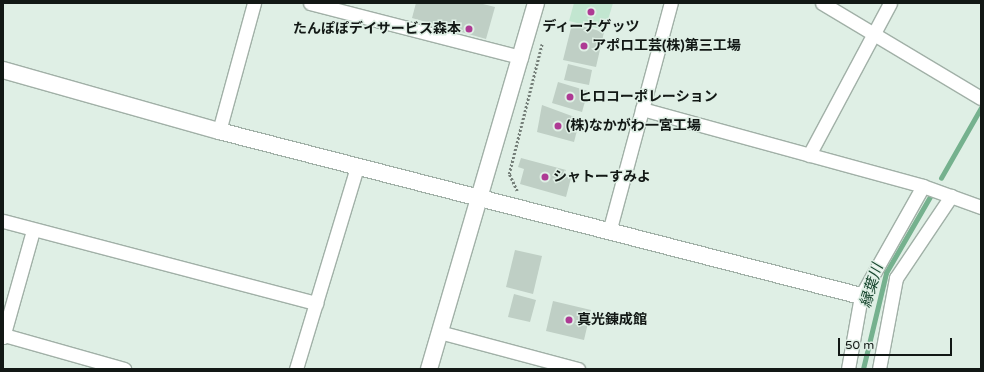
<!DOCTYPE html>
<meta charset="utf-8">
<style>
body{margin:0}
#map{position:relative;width:984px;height:372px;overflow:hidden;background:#dfefe5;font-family:"Varela Round","Noto Sans JP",sans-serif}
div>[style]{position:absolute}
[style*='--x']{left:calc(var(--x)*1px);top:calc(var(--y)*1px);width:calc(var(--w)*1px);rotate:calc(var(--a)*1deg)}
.green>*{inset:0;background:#c2e6d0}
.stream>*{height:4.5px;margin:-2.25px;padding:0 2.25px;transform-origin:2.25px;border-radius:2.25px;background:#75b18e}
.building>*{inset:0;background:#bfcfc5}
.path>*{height:2.5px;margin-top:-1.25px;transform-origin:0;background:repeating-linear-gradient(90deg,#757f79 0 2px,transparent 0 4px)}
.roads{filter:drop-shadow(1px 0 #a1b0a7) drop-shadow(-1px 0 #a1b0a7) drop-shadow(0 1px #a1b0a7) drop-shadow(0 -1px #a1b0a7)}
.minor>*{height:13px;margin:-6.5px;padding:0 6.5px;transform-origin:6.5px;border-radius:6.5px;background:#fff}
.tertiary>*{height:16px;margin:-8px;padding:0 8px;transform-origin:8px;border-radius:8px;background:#fff}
.dots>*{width:11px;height:11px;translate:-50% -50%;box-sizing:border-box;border:2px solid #dfefe5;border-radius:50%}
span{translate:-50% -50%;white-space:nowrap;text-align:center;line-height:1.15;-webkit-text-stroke:3px #dfefe5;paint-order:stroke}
.poi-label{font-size:14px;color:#121815;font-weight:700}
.right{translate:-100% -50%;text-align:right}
.left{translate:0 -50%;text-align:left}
.water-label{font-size:15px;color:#16452d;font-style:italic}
.frame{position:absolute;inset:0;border:4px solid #121815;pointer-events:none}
.scale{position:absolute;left:838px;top:338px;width:114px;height:18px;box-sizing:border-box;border:2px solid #121815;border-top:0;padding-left:5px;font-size:12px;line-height:14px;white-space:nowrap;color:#121815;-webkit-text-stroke:3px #dfefe5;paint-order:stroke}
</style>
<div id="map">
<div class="green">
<i style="clip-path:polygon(574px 3px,613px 3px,605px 30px,569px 21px)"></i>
</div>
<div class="stream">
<i style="--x:941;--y:178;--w:81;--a:-60.3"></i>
<i style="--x:863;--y:369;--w:99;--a:-76.5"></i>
<i style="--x:886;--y:273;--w:90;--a:-60"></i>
</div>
<div class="building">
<i style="clip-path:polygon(416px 3px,479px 3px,495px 7px,486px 39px,412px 18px)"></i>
<i style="clip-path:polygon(572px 24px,604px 32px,596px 67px,563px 60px)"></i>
<i style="clip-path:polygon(568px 64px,592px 70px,589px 85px,564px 80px)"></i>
<i style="clip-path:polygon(558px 82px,588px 91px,582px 112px,552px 103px)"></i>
<i style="clip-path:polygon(542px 105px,580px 119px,574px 142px,537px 132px)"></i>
<i style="clip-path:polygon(521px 158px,566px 170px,564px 176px,571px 178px,566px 197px,520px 184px,524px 169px,518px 167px)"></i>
<i style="clip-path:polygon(515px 250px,542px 256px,533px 294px,506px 287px)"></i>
<i style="clip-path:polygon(514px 294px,536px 300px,530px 322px,508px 317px)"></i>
<i style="clip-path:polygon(553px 301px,591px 310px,584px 340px,546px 331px)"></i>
</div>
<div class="path">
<i style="--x:517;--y:191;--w:19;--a:-115"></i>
<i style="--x:509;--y:174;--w:134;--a:-75.8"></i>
</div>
<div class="roads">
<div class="minor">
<i style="--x:310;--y:3;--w:218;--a:14.4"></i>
<i style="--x:822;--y:3;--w:185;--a:30.9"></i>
<i style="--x:642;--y:109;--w:291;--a:15.3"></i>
<i style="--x:923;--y:186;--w:62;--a:19.9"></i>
<i style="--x:219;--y:131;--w:133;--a:-74.7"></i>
<i style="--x:809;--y:155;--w:172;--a:-61.9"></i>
<i style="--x:3;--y:221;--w:324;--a:14.7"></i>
<i style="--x:609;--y:232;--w:237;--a:-74.9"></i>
<i style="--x:439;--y:332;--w:144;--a:14.9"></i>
<i style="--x:4;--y:335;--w:125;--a:15.8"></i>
<i style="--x:3;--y:337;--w:111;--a:-74.3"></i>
<i style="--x:296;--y:369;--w:211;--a:-73.2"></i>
<i style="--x:848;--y:369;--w:74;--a:-79.9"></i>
<i style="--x:861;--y:296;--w:126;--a:-60.6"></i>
<i style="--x:879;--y:369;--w:93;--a:-79.4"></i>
<i style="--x:896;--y:278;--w:99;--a:-56.1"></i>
</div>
<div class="tertiary">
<i style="--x:3;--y:70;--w:224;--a:15.8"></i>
<i style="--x:219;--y:131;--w:663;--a:14.41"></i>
<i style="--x:429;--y:369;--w:381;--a:-73.7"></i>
</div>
</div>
<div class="dots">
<i style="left:591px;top:12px;background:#ae3a94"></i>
<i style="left:469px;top:29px;background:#ae3a94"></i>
<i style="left:584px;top:46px;background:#ae3a94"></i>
<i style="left:570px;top:97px;background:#ae3a94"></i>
<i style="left:558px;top:126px;background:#ae3a94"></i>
<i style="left:545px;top:177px;background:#ae3a94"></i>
<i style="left:569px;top:320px;background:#ae3a94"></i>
</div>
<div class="poi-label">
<span style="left:591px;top:27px">ディーナゲッツ</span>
<span class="right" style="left:461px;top:29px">たんぽぽデイサービス森本</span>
<span class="left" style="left:592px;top:46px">アポロ工芸(株)第三工場</span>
<span class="left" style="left:578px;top:97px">ヒロコーポレーション</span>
<span class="left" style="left:566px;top:126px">(株)なかがわ一宮工場</span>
<span class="left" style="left:553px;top:177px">シャトーすみよ</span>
<span class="left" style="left:577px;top:320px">真光錬成館</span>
</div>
<div class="water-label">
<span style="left:872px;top:286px;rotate:-73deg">縁葉川</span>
</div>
<div class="frame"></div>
<div class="scale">50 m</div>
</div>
